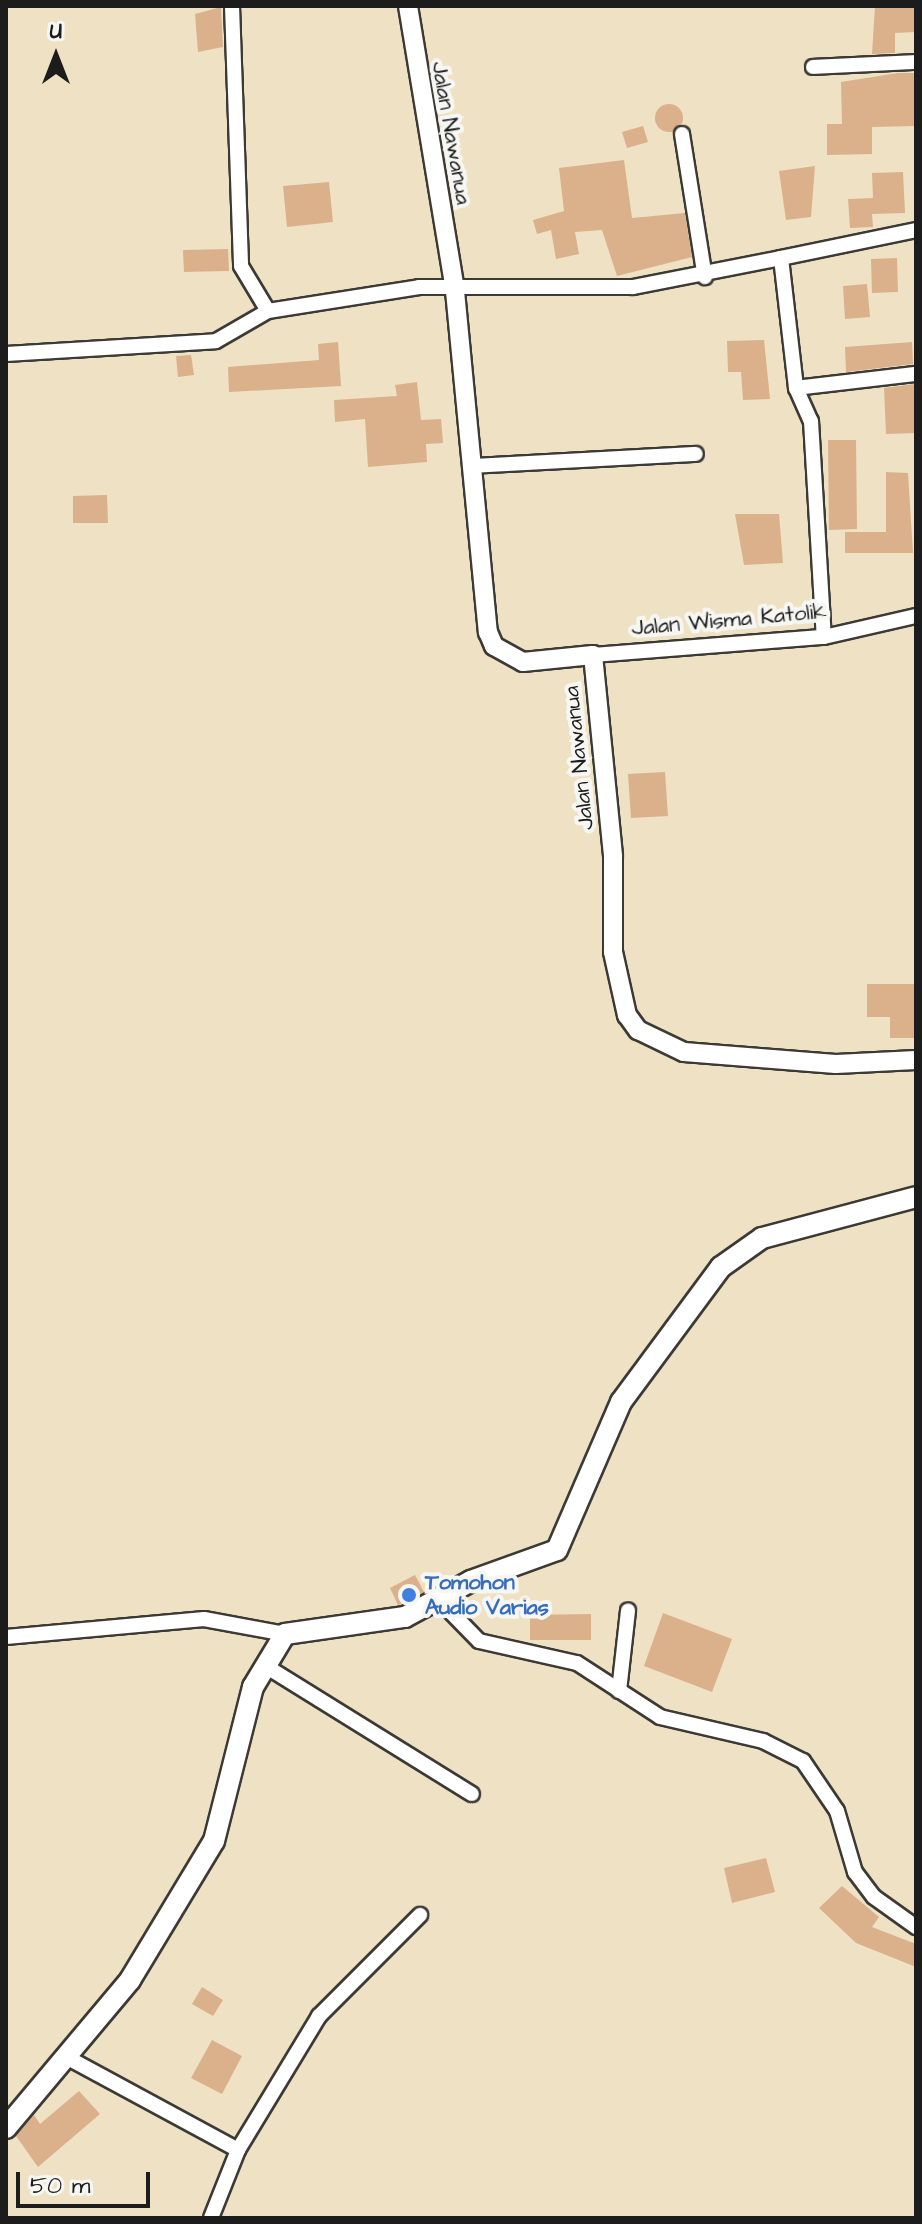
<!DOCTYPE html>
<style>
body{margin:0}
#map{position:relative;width:922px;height:2224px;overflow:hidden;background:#efe1c4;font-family:"Architects Daughter",sans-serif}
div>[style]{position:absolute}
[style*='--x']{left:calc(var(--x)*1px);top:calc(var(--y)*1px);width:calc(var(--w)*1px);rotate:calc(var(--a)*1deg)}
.building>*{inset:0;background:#dbb18b}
.round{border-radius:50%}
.roads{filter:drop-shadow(2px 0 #3c3a35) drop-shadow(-2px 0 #3c3a35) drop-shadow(0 2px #3c3a35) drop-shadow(0 -2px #3c3a35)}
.minor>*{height:14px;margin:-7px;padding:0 7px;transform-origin:7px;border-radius:7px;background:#fff}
.tertiary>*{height:18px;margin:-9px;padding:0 9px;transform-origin:9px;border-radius:9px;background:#fff}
.secondary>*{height:20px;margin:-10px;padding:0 10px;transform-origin:10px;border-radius:10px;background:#fff}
.dots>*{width:22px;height:22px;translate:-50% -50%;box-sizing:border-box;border:4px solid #f6f6f2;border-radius:50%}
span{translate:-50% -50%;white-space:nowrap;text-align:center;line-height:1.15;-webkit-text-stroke:8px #f6f6f2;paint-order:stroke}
.street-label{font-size:22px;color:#1c1c1c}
.shop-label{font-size:22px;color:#366cbe;font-weight:700}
.left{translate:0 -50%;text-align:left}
.frame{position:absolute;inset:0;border:8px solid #1c1c1c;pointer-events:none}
.north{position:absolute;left:16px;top:16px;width:80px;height:80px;-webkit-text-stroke:6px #f6f6f2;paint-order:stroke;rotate:0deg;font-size:22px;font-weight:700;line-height:32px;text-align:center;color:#1c1c1c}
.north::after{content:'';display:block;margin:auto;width:28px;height:36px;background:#1c1c1c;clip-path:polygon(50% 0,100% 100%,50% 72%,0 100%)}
.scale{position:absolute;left:16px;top:2172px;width:134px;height:36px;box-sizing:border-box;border:4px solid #1c1c1c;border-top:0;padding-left:10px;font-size:24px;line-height:28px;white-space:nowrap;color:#1c1c1c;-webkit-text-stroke:6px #f6f6f2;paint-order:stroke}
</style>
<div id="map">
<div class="building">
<i style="clip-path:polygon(875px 6px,916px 6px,916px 32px,895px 33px,895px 53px,872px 54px)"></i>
<i style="clip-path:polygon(221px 7px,223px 47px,198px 52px,195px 14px)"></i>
<i style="clip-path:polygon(898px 73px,916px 73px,916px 126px,872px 127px,872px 154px,827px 155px,827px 124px,842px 124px,841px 82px)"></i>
<i class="round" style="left:655px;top:104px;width:28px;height:28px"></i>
<i style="clip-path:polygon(643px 126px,648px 142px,627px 148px,622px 132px)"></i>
<i style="clip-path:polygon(624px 160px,632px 218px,685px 213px,692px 257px,617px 276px,602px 230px,575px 232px,579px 254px,556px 259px,551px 230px,537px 234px,533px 220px,564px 211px,559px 168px)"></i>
<i style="clip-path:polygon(815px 166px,811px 217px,786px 220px,779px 171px)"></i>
<i style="clip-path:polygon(903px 172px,905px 213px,872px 214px,873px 227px,850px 228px,848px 199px,873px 198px,872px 173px)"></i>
<i style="clip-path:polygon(329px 182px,333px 222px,287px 227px,283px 186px)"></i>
<i style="clip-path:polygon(228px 249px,229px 271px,184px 272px,183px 250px)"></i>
<i style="clip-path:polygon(897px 258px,898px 292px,872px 293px,871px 259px)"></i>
<i style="clip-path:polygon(867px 284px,870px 317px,845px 319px,843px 286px)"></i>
<i style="clip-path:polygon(764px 340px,770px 399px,743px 400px,741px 372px,728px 372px,727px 341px)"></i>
<i style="clip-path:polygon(338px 342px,341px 386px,229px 392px,228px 367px,319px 360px,318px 344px)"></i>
<i style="clip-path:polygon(912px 342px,913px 364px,846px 372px,845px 347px)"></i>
<i style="clip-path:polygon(191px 355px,194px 375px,178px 377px,176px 356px)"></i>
<i style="clip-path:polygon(417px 382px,421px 420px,441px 419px,443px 443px,426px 444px,427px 462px,368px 467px,365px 419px,335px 422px,334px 400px,397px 396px,395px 385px)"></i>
<i style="clip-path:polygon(915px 384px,916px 433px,886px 434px,884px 388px)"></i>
<i style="clip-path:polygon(828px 440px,856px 440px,857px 529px,829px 530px)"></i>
<i style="clip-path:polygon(886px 472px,908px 473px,913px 553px,845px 553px,845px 532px,886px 532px)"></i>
<i style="clip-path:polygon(107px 495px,108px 523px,73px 523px,73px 496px)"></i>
<i style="clip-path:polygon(735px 514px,779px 514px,783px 563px,744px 565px)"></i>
<i style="clip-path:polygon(665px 772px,668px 816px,631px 818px,628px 774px)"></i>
<i style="clip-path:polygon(867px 984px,916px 984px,915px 1038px,890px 1038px,890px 1017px,867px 1017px)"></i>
<i style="clip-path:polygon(415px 1575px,424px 1592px,398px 1605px,390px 1588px)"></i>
<i style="clip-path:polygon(663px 1613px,732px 1639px,712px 1692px,644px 1666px)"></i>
<i style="clip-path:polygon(591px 1614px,591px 1640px,530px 1640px,530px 1615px)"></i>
<i style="clip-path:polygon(766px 1858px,775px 1892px,732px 1903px,724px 1868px)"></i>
<i style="clip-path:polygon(842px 1886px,879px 1917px,872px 1927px,916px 1944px,916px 1967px,856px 1943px,819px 1908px)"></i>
<i style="clip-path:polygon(202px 1987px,223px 2000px,213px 2016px,192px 2004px)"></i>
<i style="clip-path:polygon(212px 2040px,242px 2056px,222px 2094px,191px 2078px)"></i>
<i style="clip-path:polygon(79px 2091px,100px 2114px,38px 2167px,16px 2136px,34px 2115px,40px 2124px)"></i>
</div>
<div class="roads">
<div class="minor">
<i style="--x:232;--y:6;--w:260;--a:88"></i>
<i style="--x:241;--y:266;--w:52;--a:59"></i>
<i style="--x:268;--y:311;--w:153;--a:-9"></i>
<i style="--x:419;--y:287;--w:214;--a:0"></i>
<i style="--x:633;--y:287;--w:151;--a:-11.1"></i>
<i style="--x:781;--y:258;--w:131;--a:83.4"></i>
<i style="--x:796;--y:388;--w:36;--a:66"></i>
<i style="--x:811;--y:421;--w:216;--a:86.6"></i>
<i style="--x:813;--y:67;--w:103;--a:-2.8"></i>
<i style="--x:682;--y:134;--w:145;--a:80.9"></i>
<i style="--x:781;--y:258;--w:138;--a:-11.7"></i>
<i style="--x:6;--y:354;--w:210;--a:-3.5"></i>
<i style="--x:216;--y:341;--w:60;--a:-30"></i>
<i style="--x:796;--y:388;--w:121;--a:-6.7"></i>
<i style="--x:472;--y:466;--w:224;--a:-3.1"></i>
<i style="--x:593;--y:655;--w:232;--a:-4.5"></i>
<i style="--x:824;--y:637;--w:94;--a:-12.9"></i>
<i style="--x:440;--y:1601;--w:56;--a:45.7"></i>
<i style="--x:479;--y:1641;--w:100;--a:12.7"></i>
<i style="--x:577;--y:1663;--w:99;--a:33"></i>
<i style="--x:660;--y:1717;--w:106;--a:13.1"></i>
<i style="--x:763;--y:1741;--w:45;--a:26.6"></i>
<i style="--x:803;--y:1761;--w:60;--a:55.8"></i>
<i style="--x:837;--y:1811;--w:64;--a:73.6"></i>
<i style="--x:855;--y:1872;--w:31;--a:53"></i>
<i style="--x:874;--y:1897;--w:52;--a:35.5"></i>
<i style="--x:6;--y:1637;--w:199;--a:-5.2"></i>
<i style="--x:204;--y:1619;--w:82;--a:10.5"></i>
<i style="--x:267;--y:1667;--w:241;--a:31.8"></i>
<i style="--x:619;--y:1691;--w:81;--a:-83.6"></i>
<i style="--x:70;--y:2059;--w:191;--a:28.4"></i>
<i style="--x:238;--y:2150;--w:73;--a:111.7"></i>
<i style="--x:238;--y:2150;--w:157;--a:-58.8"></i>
<i style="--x:319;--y:2016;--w:143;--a:-45"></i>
</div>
<div class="tertiary">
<i style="--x:408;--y:6;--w:289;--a:80.6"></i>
<i style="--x:455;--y:291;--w:343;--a:84.5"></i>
<i style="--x:488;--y:632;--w:15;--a:67"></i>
<i style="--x:494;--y:646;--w:33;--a:29"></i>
<i style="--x:523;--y:662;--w:70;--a:-5.7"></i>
<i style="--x:593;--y:655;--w:203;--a:84.3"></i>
<i style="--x:613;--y:857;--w:95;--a:90"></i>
<i style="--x:613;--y:952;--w:65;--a:77.5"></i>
<i style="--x:627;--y:1015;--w:19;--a:54"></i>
<i style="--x:638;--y:1030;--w:51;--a:25.6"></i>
<i style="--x:684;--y:1052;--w:152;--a:4.5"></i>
<i style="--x:836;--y:1064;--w:80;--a:-2.9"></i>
</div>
<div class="secondary">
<i style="--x:6;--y:2128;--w:193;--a:-50"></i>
<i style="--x:130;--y:1980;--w:162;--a:-58.9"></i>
<i style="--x:214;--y:1841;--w:159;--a:-75.8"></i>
<i style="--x:253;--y:1687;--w:62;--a:-58.9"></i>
<i style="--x:285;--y:1634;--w:121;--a:-8.1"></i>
<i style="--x:405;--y:1617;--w:75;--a:-28.6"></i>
<i style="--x:471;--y:1581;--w:91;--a:-19.8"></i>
<i style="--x:557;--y:1550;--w:161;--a:-66.6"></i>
<i style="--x:621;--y:1402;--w:168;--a:-53.5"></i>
<i style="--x:721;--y:1267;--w:50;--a:-35.3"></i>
<i style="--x:762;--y:1238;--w:159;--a:-14.9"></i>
</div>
</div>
<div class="dots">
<i style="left:409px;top:1595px;background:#3f7fe0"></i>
</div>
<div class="street-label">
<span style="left:451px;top:133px;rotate:80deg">Jalan Nawanua</span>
<span style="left:729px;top:620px;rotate:-5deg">Jalan Wisma Katolik</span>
<span style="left:579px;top:758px;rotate:-96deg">Jalan Nawanua</span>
</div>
<div class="shop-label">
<span class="left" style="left:425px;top:1595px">Tomohon<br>Audio Varias</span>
</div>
<div class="frame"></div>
<div class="north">U</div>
<div class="scale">50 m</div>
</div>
